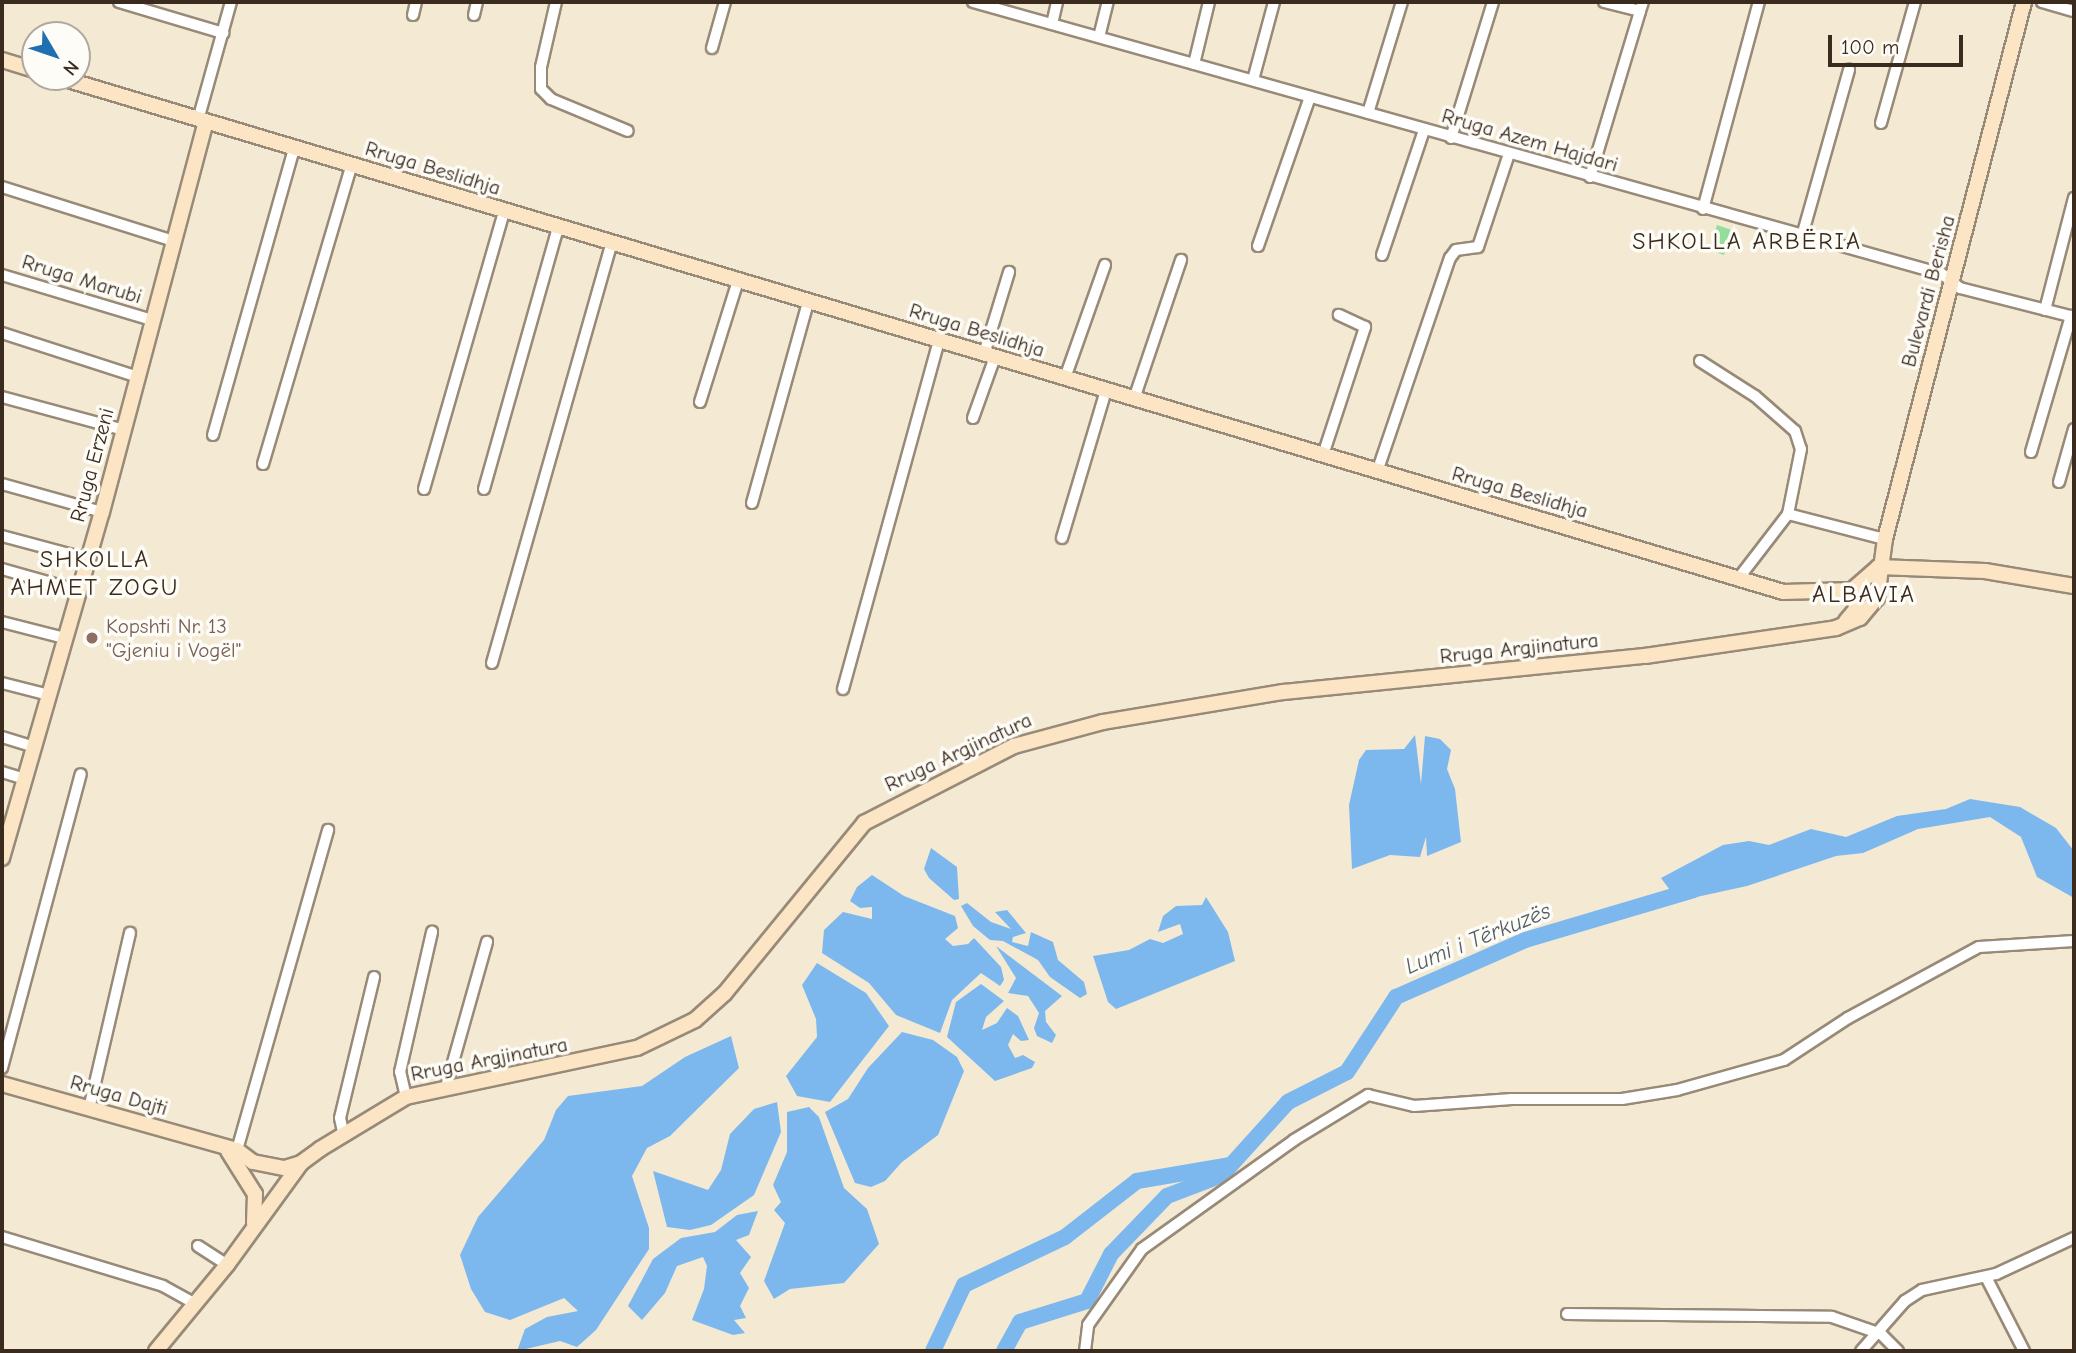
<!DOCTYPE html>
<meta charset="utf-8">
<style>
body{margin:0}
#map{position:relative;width:2076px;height:1353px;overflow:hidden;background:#f4e9d3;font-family:"Comic Neue",sans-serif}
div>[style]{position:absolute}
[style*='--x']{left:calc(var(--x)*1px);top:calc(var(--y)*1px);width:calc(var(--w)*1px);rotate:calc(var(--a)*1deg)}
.green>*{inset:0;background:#93de9a}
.water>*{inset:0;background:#7cb8ee}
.river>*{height:16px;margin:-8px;padding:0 8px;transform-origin:8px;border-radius:8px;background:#7cb8ee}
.roads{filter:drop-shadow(2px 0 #988a78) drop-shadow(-2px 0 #988a78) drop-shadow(0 2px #988a78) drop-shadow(0 -2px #988a78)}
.street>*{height:10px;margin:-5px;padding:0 5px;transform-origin:5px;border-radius:5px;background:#fff}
.secondary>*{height:14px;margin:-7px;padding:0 7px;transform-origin:7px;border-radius:7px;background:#fce5c4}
.dots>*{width:19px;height:19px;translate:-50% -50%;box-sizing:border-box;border:4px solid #fdfcf7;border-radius:50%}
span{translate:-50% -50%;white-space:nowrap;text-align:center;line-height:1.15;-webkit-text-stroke:7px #fdfcf7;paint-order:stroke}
.street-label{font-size:21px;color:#3b2a1e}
.education-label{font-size:21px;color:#785e54}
.left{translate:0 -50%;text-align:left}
.water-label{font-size:23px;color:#525c67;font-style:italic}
.quarter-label{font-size:24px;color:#3b2a1e;letter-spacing:2px}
.frame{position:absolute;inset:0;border:4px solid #3b2a1e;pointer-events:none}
.north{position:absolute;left:21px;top:21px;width:70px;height:70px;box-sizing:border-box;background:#fdfcf7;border:2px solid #afa8a0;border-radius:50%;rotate:129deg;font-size:19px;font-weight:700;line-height:28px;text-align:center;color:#3b2a1e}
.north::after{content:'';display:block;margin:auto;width:24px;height:32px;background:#1f6fb2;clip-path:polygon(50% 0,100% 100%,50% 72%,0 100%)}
.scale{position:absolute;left:1828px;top:35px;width:135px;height:32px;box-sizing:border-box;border:4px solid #3b2a1e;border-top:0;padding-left:9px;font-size:21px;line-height:24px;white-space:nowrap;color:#3b2a1e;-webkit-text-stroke:5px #fdfcf7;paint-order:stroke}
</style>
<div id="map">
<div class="green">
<i style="clip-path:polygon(1717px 225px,1732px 230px,1724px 255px,1709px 250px)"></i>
</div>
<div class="water">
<i style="clip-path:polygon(1415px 735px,1421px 784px,1425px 736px,1440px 739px,1451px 750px,1447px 769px,1455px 789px,1461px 842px,1427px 856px,1426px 837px,1420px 857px,1390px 855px,1352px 869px,1349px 805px,1359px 760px,1366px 750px,1404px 749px)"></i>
<i style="clip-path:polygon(1970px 799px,2020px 807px,2056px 828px,2074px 851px,2074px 898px,2037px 877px,2021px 837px,1990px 817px,1918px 829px,1863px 853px,1836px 856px,1747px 886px,1678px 901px,1661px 878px,1723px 845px,1749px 841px,1769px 845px,1811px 829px,1846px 837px,1897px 816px,1946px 809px)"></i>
<i style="clip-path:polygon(931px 848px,957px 867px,959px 899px,954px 900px,929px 878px,924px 869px)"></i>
<i style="clip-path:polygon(872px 875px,904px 896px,955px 916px,958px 928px,945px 939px,953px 946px,968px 944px,974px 938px,1001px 967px,1004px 980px,1000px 986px,981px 973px,952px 1000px,940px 1033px,896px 1015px,869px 983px,822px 953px,824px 930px,843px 912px,872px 919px,872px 907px,860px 908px,850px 901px,857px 887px)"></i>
<i style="clip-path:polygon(1206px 897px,1228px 932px,1235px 961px,1116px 1009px,1108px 1002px,1093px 956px,1129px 950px,1150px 939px,1163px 943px,1183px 934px,1180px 924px,1158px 932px,1163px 916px,1176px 906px,1202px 905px)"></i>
<i style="clip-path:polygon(967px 903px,991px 922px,1011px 929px,995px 912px,1007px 910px,1026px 933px,1013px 937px,1012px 942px,1028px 946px,1031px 932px,1053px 942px,1058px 960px,1084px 982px,1087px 994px,1080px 998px,1050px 977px,1038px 960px,1003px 941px,990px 940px,973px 926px,961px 906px)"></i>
<i style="clip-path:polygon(996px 946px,1062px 996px,1045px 1011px,1046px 1022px,1056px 1035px,1052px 1043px,1037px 1036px,1034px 1028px,1039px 1013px,1028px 996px,1008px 993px,1016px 978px)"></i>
<i style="clip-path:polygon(817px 963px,866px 993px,889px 1026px,830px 1102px,797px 1096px,786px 1076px,817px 1037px,816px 1019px,802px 985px)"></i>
<i style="clip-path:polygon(981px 984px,1004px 1001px,986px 1017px,982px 1030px,997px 1023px,1007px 1008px,1018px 1016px,1029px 1040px,1021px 1041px,1013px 1034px,1008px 1045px,1015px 1058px,1023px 1055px,1035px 1062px,1032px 1068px,995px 1081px,947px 1037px,956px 1002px)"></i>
<i style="clip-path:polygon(902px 1032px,933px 1040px,957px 1057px,964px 1071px,938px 1135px,902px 1162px,885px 1181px,871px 1187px,855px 1183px,825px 1112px,848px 1099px,868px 1068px)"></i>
<i style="clip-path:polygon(731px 1036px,739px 1068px,670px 1136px,647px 1148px,632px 1176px,649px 1228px,649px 1249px,596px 1330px,577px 1347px,560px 1341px,517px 1351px,525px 1329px,547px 1317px,578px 1311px,564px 1298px,510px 1320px,485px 1312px,471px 1289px,460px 1255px,478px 1217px,544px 1140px,556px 1110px,568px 1096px,642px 1086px,685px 1057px)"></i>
<i style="clip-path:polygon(777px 1102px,781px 1132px,754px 1195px,711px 1225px,690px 1230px,667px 1227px,653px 1171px,708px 1190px,721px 1170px,730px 1134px,754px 1109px)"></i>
<i style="clip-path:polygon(809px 1107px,819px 1117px,844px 1188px,867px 1209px,879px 1244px,844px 1283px,790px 1289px,774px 1299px,764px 1281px,785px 1223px,774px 1210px,781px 1202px,773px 1185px,787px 1152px,787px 1112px)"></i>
<i style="clip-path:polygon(758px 1211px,749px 1235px,736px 1240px,751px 1257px,740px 1273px,749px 1288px,740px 1306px,746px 1318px,734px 1320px,745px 1333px,733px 1335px,692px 1320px,704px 1289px,707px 1266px,703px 1257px,677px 1266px,665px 1293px,642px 1320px,628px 1306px,653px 1259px,681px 1238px,715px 1232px,737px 1215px)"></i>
</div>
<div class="river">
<i style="--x:933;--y:1351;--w:73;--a:-64.8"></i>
<i style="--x:964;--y:1285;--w:112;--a:-25.4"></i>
<i style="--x:1065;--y:1237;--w:91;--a:-37.9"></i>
<i style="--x:1137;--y:1181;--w:95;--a:-9.7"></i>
<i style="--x:1004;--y:1351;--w:33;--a:-61"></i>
<i style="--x:1020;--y:1322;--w:70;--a:-17.4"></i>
<i style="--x:1087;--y:1301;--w:53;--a:-62.9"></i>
<i style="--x:1111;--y:1254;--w:81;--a:-46"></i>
<i style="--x:1167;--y:1196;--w:59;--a:-20.9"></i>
<i style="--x:1222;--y:1175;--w:98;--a:-47.9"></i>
<i style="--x:1288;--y:1102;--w:66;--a:-27"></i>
<i style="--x:1347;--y:1072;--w:90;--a:-56.8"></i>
<i style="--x:1396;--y:997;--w:141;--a:-23.8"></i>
<i style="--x:1525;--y:940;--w:176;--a:-16.5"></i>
</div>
<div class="roads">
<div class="street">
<i style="--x:119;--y:2;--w:109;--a:16.6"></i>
<i style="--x:556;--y:2;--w:67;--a:103"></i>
<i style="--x:541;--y:67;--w:22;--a:90"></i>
<i style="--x:541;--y:89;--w:14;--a:45"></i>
<i style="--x:551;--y:99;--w:83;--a:22.6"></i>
<i style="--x:973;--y:2;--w:1006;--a:15.68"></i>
<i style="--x:1942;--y:274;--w:23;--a:38"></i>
<i style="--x:1960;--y:288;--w:118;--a:14.3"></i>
<i style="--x:1604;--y:2;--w:37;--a:14"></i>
<i style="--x:1640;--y:11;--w:9;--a:-72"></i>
<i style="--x:2042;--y:2;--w:33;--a:16"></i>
<i style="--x:413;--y:15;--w:13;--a:-77"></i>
<i style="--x:474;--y:15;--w:13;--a:-77"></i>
<i style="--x:1052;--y:24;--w:23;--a:-77"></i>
<i style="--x:1099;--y:37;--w:36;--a:-76"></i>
<i style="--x:712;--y:48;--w:48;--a:-74.2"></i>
<i style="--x:1194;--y:64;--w:64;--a:-76.4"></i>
<i style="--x:1253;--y:80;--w:81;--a:-74.9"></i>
<i style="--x:1368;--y:113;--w:116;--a:-73"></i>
<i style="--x:198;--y:120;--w:123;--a:-74.4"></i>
<i style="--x:1881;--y:123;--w:126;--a:-74.3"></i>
<i style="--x:1451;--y:138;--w:142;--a:-72.8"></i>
<i style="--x:1590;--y:177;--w:173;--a:-73.2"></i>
<i style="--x:2;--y:187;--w:179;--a:17.5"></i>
<i style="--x:1703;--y:209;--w:214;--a:-74.9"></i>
<i style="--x:1802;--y:236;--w:173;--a:-74.2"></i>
<i style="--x:1258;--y:246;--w:158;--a:-70.8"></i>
<i style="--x:1382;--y:255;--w:132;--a:-71.4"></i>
<i style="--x:2;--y:275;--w:157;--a:16.7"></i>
<i style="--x:2045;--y:310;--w:116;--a:-75.5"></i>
<i style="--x:2;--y:333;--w:143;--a:17.9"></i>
<i style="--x:984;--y:354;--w:86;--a:-73"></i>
<i style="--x:1700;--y:361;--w:65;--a:32.5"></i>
<i style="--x:1755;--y:396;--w:53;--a:41.2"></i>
<i style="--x:1795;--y:431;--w:19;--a:72"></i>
<i style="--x:1801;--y:449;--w:66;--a:101.3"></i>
<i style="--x:1065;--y:378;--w:120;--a:-70.5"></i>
<i style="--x:2;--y:397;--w:126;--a:15.1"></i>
<i style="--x:1134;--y:399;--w:147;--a:-71.3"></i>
<i style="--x:700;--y:402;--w:127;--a:-72.6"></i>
<i style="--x:973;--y:418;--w:65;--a:-70.2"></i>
<i style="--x:213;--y:435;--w:298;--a:-74.2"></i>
<i style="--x:2031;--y:452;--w:142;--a:-73.6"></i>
<i style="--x:1323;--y:455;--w:135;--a:-71.8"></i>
<i style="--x:1365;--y:327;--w:29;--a:-155"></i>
<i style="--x:263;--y:464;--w:311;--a:-73.5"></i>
<i style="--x:1377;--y:472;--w:226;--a:-71.2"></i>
<i style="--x:1450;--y:258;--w:10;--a:-53"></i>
<i style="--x:1456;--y:250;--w:22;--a:-8"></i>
<i style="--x:1478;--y:247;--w:98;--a:-71.6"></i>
<i style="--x:2059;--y:482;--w:55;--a:-74.2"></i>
<i style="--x:2;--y:484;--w:104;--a:15.6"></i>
<i style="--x:424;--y:489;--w:289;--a:-73.9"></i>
<i style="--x:484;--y:489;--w:272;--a:-74.2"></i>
<i style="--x:752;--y:503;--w:209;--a:-74.4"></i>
<i style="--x:2;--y:536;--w:89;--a:15"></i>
<i style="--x:1062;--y:538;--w:154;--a:-73.4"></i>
<i style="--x:2;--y:569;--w:80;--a:15.9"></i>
<i style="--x:1738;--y:579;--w:82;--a:-52.4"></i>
<i style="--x:1788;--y:514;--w:100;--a:14.5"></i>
<i style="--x:2;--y:622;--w:65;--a:14.3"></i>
<i style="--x:492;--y:663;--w:437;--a:-74.1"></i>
<i style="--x:2;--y:683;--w:49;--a:14.3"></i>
<i style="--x:843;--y:689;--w:361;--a:-74.6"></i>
<i style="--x:2;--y:737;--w:34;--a:17"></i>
<i style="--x:2;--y:772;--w:24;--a:17"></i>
<i style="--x:2;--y:1068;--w:304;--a:-75"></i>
<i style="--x:446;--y:1087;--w:151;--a:-74.2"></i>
<i style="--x:406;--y:1097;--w:26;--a:-103"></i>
<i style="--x:400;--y:1072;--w:144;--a:-77.1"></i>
<i style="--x:89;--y:1109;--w:181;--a:-76.9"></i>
<i style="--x:343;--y:1132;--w:14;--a:-102"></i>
<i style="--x:340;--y:1118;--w:145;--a:-76.4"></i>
<i style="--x:237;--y:1150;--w:333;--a:-74.1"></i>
<i style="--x:2;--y:1237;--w:168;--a:16.9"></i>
<i style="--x:163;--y:1286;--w:37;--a:29"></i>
<i style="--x:198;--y:1246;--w:35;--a:33"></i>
<i style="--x:1986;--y:1277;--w:83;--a:62.8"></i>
<i style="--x:1567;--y:1314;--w:265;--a:0.6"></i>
<i style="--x:1832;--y:1317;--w:52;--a:19.1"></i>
<i style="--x:1881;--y:1334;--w:24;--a:45"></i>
<i style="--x:1085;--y:1351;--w:26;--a:-83"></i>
<i style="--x:1088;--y:1325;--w:93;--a:-54.6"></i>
<i style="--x:1142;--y:1249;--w:187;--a:-35.6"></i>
<i style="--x:1294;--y:1140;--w:87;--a:-31.3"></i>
<i style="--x:1368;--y:1095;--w:47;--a:13.4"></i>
<i style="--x:1414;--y:1106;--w:98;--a:-4.1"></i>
<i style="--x:1512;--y:1099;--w:110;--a:0"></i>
<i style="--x:1622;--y:1099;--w:56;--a:-9.3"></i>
<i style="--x:1677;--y:1090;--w:111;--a:-15.7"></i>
<i style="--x:1784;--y:1060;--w:77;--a:-33.3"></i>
<i style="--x:1848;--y:1018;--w:149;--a:-28.5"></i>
<i style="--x:1979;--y:947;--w:95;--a:-3.6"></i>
<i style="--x:1861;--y:1351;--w:67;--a:-48.7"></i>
<i style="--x:1905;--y:1301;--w:20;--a:-33"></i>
<i style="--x:1922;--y:1290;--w:76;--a:-12.2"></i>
<i style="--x:1996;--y:1274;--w:86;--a:-24.8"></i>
</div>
<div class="secondary">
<i style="--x:2;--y:60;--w:34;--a:17"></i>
<i style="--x:58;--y:77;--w:1800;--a:16.62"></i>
<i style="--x:1783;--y:592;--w:69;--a:-1.7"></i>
<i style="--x:1852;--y:590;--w:33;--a:-41"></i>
<i style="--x:1878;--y:567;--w:107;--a:2.1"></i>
<i style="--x:1985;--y:571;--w:90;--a:9.6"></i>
<i style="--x:1846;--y:621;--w:16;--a:-50"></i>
<i style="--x:1856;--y:609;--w:13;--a:-94"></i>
<i style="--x:1855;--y:596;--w:11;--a:-63"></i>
<i style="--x:2;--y:858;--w:360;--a:-73.9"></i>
<i style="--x:102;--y:512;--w:404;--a:-75.1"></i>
<i style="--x:2;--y:1084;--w:244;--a:15.7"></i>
<i style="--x:237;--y:1150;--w:20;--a:37"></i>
<i style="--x:253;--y:1162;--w:33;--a:11"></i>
<i style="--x:285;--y:1168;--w:17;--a:-17"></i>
<i style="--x:228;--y:1151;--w:51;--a:57.9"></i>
<i style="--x:255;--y:1194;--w:29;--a:92"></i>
<i style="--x:156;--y:1351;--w:112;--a:-50.5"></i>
<i style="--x:227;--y:1265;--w:126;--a:-54"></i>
<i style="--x:301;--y:1163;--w:24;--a:-36"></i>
<i style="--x:320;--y:1149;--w:100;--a:-31.2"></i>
<i style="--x:406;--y:1097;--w:236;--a:-12"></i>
<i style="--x:637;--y:1048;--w:64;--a:-25.8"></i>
<i style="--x:695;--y:1020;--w:40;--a:-42"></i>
<i style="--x:725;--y:993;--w:220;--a:-50.7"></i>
<i style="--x:864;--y:823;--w:169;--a:-27.2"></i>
<i style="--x:1014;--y:746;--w:92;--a:-15.1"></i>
<i style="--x:1103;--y:722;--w:182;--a:-9.5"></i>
<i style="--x:1283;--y:692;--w:364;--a:-5.7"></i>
<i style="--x:1645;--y:656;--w:193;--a:-8.3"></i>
<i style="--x:1836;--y:628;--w:26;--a:-23"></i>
<i style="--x:1860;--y:618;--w:26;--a:-50"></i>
<i style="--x:1877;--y:598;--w:60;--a:-82.3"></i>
<i style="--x:1885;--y:539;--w:555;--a:-75.49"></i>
</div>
</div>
<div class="dots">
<i style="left:92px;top:638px;background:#8d6e63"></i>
</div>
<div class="street-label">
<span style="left:1530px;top:140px;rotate:16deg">Rruga Azem Hajdari</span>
<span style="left:433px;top:168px;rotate:17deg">Rruga Beslidhja</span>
<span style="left:82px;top:279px;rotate:17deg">Rruga Marubi</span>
<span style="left:1928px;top:291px;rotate:-75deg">Bulevardi Berisha</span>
<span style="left:977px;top:330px;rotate:17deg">Rruga Beslidhja</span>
<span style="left:92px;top:465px;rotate:-75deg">Rruga Erzeni</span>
<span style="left:1520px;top:492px;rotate:16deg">Rruga Beslidhja</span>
<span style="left:1519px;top:648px;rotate:-6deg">Rruga Argjinatura</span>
<span style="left:958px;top:752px;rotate:-25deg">Rruga Argjinatura</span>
<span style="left:489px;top:1059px;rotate:-11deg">Rruga Argjinatura</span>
<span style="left:119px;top:1095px;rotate:16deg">Rruga Dajti</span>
</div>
<div class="education-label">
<span class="left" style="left:106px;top:638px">Kopshti Nr. 13<br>"Gjeniu i Vogël"</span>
</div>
<div class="water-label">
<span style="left:1478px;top:939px;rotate:-22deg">Lumi i Tërkuzës</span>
</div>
<div class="quarter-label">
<span style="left:1747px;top:242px">SHKOLLA ARBËRIA</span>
<span style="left:95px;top:574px">SHKOLLA<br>AHMET ZOGU</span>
<span style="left:1864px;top:595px">ALBAVIA</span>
</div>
<div class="frame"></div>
<div class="north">N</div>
<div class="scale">100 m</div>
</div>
